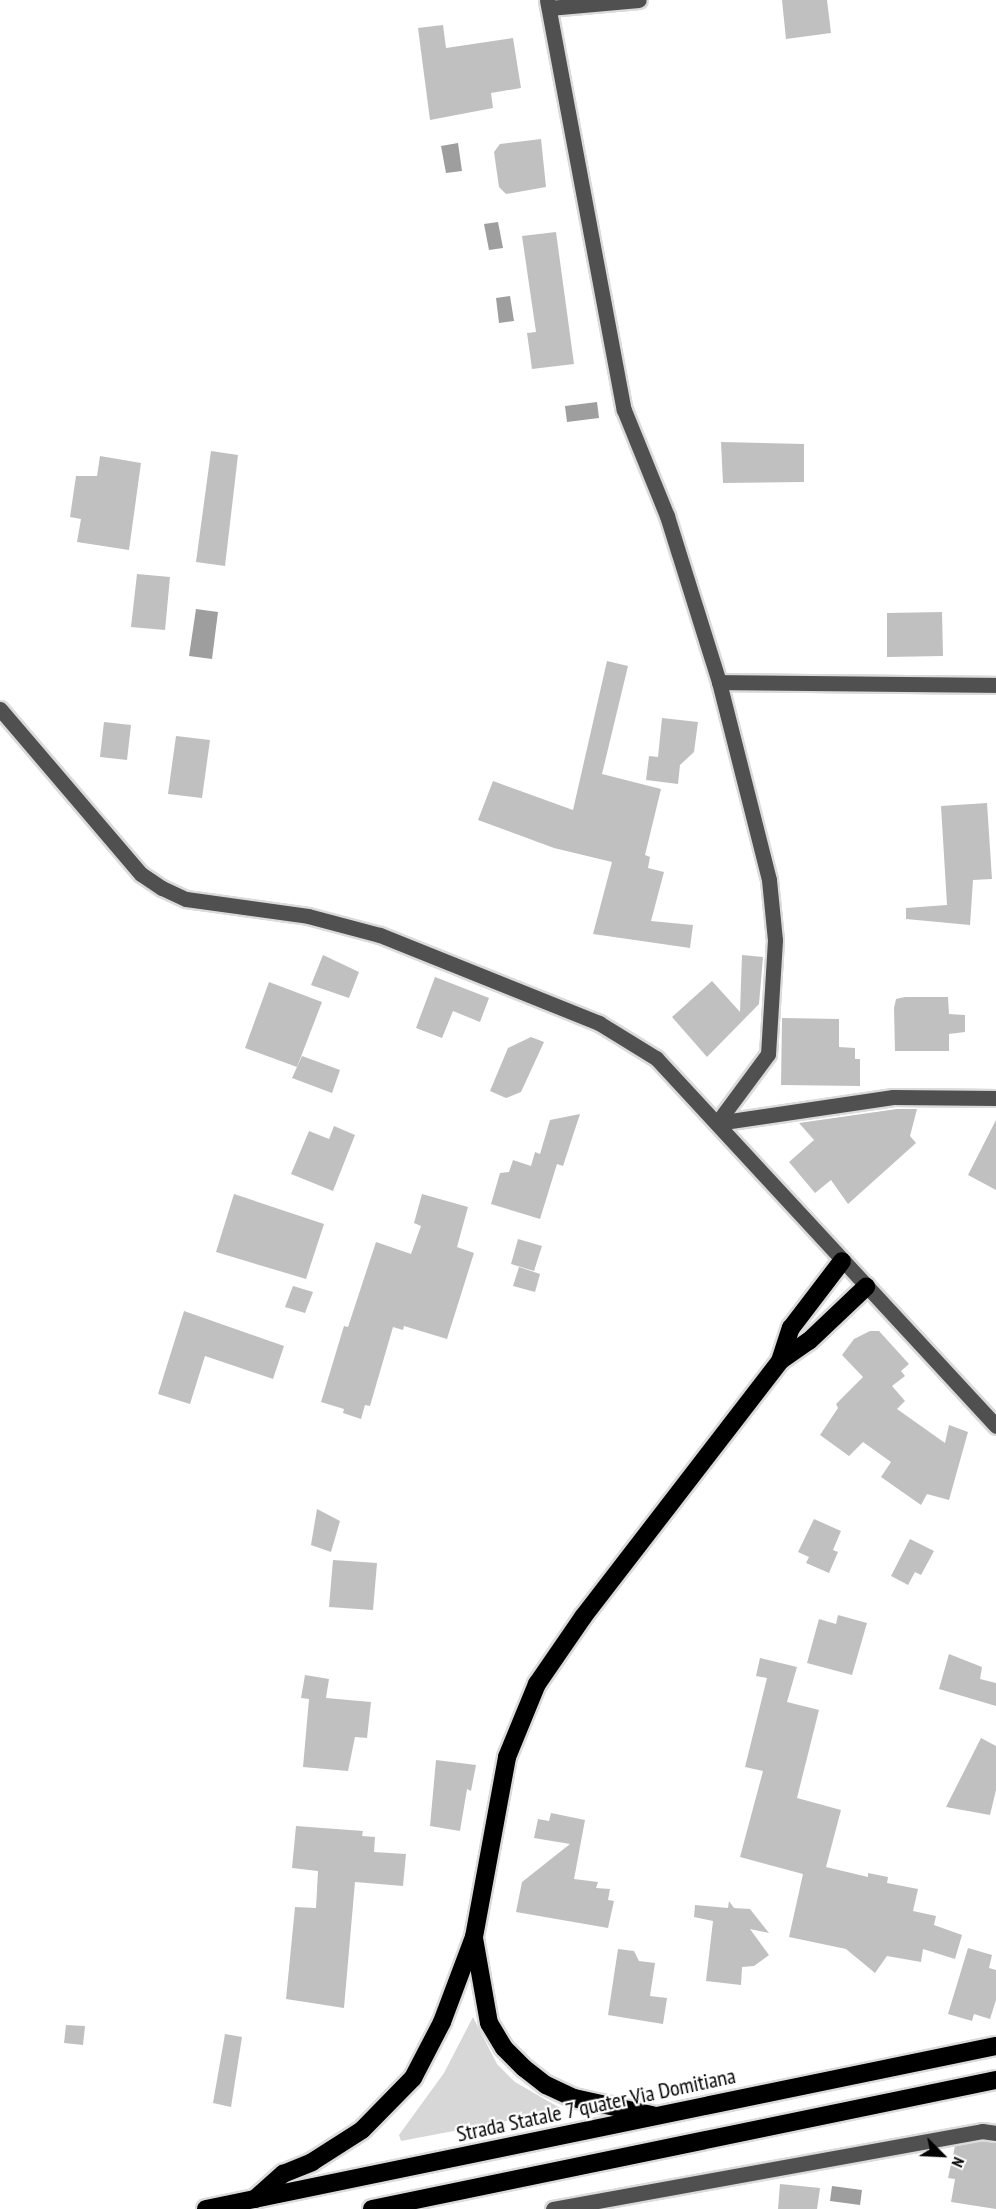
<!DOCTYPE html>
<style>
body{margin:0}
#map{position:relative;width:996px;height:2209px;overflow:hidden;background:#fff;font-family:"PT Sans Narrow",sans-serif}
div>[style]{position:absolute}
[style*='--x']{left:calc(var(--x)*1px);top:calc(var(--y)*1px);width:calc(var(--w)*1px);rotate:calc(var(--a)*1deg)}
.green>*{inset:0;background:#d7d7d7}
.water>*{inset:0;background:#9e9e9e}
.building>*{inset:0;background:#c0c0c0}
.roads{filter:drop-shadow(2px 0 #dbdbdb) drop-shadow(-2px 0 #dbdbdb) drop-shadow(0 2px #dbdbdb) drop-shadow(0 -2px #dbdbdb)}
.minor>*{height:15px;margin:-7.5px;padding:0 7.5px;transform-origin:7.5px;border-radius:7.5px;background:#505050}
.highway>*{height:18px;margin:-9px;padding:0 9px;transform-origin:9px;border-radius:9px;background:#000}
span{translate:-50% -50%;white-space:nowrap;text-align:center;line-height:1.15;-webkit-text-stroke:4.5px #fff;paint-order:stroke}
.street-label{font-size:22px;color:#000}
.north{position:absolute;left:912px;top:2125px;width:60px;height:60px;-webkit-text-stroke:4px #fff;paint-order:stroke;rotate:114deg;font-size:16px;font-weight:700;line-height:24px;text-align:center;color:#000}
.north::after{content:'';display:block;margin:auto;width:21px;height:27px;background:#000;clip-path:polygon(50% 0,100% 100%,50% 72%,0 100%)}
</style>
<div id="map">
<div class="green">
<i style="clip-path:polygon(473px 2017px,497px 2064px,515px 2082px,560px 2108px,559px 2111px,401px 2141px,399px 2135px,444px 2073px)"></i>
</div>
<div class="water">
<i style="clip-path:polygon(458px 143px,462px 171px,446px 173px,441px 146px)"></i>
<i style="clip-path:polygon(498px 222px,503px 248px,489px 250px,484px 224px)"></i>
<i style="clip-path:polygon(510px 296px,514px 321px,499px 323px,496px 298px)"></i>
<i style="clip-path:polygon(597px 402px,599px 418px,567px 422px,565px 406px)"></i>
<i style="clip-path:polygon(196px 609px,218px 612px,212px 659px,189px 656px)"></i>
<i style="clip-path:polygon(832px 2186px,862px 2190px,860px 2205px,830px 2201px)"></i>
</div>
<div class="building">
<i style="clip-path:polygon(782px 0,827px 0,831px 33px,786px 39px)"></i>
<i style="clip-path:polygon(443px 25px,446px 48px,513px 38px,521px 88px,491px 93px,493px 108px,430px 120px,418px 28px)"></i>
<i style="clip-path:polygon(541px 139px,546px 187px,506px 194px,499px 187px,494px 152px,500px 144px)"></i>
<i style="clip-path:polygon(556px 232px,574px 364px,532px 369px,527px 333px,536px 332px,522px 236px)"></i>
<i style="clip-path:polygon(721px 442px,804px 444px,804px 482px,723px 483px)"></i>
<i style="clip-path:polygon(211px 451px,238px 455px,225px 566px,196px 562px)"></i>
<i style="clip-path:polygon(100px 456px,141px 463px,129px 550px,77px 542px,81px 519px,70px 517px,76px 476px,97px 476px)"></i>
<i style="clip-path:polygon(137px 574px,170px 577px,165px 630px,131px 627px)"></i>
<i style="clip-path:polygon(942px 612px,943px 656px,887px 657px,887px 613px)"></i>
<i style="clip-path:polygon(607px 661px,628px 666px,602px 774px,661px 789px,645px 855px,650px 857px,648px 868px,664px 872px,651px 921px,693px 925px,690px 948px,593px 934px,612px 862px,554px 848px,478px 820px,493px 781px,573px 810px)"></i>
<i style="clip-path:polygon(662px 718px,698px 722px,694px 752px,680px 765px,678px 784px,646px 780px,649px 756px,658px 757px)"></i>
<i style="clip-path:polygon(104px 722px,131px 725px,127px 760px,100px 757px)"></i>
<i style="clip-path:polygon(176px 736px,210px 740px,202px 798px,168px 794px)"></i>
<i style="clip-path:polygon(987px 803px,992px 879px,973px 880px,970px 925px,906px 919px,906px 908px,947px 905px,941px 806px)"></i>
<i style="clip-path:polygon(323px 955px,359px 972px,349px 998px,311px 985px)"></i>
<i style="clip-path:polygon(742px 955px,763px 957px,759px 1004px,707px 1057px,672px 1017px,712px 981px,740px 1012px)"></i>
<i style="clip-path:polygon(435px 977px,489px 998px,480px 1022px,453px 1011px,442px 1038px,416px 1028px)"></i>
<i style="clip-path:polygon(269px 982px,322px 1002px,297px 1067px,245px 1048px)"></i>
<i style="clip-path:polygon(905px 997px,948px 997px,949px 1014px,965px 1015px,965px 1032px,949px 1034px,949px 1051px,895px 1051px,894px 1008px,896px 999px)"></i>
<i style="clip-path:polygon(782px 1018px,839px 1019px,839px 1047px,855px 1048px,855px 1059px,860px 1059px,860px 1086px,781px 1085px)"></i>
<i style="clip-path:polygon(531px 1037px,544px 1042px,521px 1092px,506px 1098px,490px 1091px,508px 1048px)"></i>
<i style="clip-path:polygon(302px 1056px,340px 1070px,332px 1093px,292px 1078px)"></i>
<i style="clip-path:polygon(897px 1109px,917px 1109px,910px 1136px,916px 1143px,848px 1204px,831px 1180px,815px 1193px,789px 1162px,814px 1140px,799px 1123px)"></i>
<i style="clip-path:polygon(580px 1114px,563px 1166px,557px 1164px,540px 1219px,491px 1204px,500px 1173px,509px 1172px,513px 1160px,531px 1166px,535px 1152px,540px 1154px,550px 1120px)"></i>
<i style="clip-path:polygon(996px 1120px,996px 1190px,968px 1175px)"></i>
<i style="clip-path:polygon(334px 1126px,355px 1135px,333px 1191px,291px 1174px,309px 1131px,329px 1139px)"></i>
<i style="clip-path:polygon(234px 1194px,324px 1224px,306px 1279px,216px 1252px)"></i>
<i style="clip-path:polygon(422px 1194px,468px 1207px,457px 1247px,474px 1253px,447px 1339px,404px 1326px,403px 1330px,393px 1327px,370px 1406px,365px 1405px,361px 1419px,343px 1413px,344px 1409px,321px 1402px,344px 1326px,348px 1327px,376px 1242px,411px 1254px,421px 1226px,414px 1223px)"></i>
<i style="clip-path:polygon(518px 1239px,542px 1246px,534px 1271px,511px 1264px)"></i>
<i style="clip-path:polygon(519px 1267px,540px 1274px,535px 1292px,513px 1286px)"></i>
<i style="clip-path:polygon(293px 1286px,313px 1292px,305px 1313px,285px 1307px)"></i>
<i style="clip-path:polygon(184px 1311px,284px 1346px,273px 1379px,205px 1356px,190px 1404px,158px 1394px)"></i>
<i style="clip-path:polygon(870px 1331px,879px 1331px,909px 1364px,901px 1371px,905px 1376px,892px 1386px,905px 1401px,897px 1409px,945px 1443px,949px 1425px,968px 1432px,949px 1500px,927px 1494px,921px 1505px,881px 1477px,891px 1462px,863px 1442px,849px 1456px,820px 1435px,838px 1408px,836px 1404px,863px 1377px,842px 1355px,854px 1339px)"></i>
<i style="clip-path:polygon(317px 1509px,340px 1521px,331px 1552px,311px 1545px)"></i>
<i style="clip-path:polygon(814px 1519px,841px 1531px,833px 1550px,838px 1552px,829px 1573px,806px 1563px,809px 1557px,798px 1552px)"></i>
<i style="clip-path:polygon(910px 1539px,934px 1551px,921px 1575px,915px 1572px,908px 1585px,891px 1576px)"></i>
<i style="clip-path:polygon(333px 1560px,377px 1563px,373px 1610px,329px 1607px)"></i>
<i style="clip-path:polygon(838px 1615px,867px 1623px,852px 1675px,807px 1663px,819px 1619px,836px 1624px)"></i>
<i style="clip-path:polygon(949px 1654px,982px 1667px,980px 1679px,996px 1683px,996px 1706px,939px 1689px)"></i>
<i style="clip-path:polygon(760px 1658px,797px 1667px,787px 1702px,819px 1710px,797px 1798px,841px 1810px,826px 1867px,868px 1877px,868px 1873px,888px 1877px,887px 1883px,918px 1889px,913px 1911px,936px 1916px,934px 1925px,962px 1935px,955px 1959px,923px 1949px,921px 1962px,887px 1956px,875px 1973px,846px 1949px,789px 1937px,803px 1874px,740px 1857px,763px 1771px,745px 1767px,767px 1678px,756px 1676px)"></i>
<i style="clip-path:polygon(305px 1675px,329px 1679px,326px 1698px,371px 1702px,367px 1738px,355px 1737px,348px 1771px,303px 1767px,309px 1699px,301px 1698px)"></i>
<i style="clip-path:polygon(981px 1738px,996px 1746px,996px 1790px,990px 1815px,946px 1807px)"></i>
<i style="clip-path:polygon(436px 1760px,476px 1765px,471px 1791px,467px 1789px,460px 1831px,430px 1826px)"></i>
<i style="clip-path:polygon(551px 1813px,585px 1820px,574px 1879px,598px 1882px,596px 1888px,610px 1889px,608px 1900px,614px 1901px,608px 1928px,516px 1912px,522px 1882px,570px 1844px,534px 1838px,538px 1819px,549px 1821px)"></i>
<i style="clip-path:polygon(296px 1826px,363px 1831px,362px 1836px,375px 1837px,374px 1852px,406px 1854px,403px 1886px,355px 1882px,344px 2008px,286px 1999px,295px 1907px,316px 1908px,318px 1871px,292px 1868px)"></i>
<i style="clip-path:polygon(729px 1901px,734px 1908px,750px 1909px,769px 1933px,750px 1929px,769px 1955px,754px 1966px,742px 1967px,741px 1985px,706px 1981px,713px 1921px,694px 1917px,695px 1905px,728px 1908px)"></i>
<i style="clip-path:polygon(968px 1948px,992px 1955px,989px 1968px,996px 1970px,996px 2000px,990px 2019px,974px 2014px,972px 2021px,948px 2014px)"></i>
<i style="clip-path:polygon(618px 1949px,634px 1951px,639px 1961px,655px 1963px,650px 1996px,667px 1998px,663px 2024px,608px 2015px)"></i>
<i style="clip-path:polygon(66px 2025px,85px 2026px,83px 2045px,64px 2043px)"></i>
<i style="clip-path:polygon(225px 2034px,242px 2037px,231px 2107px,213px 2103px)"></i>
<i style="clip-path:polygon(982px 2141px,996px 2143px,996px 2209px,951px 2202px,955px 2179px,948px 2178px,955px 2146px)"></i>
<i style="clip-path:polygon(780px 2184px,820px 2188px,817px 2209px,778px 2209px)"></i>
</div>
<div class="roads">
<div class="minor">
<i style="--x:547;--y:0;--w:417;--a:79.4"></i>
<i style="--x:624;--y:410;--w:114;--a:67.9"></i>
<i style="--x:667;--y:516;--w:174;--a:72.6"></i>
<i style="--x:719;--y:682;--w:204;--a:75.8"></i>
<i style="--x:769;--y:880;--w:60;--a:84.3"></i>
<i style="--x:775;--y:940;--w:114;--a:93.5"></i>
<i style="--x:768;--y:1054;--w:86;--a:126.5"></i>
<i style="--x:549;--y:8;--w:90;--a:-5.1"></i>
<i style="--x:719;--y:682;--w:277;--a:0.6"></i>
<i style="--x:0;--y:709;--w:217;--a:49.5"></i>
<i style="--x:141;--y:874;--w:25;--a:34"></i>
<i style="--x:162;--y:888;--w:26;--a:25"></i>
<i style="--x:186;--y:899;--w:123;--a:7.9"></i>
<i style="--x:308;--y:916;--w:74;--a:14.8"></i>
<i style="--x:380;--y:935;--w:236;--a:21.9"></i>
<i style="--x:599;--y:1023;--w:67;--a:31.6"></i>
<i style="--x:656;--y:1058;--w:501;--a:47.26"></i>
<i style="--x:717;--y:1123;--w:178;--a:-8.4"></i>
<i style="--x:893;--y:1097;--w:103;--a:0.6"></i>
<i style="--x:553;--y:2209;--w:436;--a:-10.3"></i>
<i style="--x:982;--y:2131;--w:14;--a:8"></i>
</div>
<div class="highway">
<i style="--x:780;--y:1361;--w:35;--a:-72"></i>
<i style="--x:791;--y:1328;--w:84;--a:-52.7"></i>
<i style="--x:474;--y:1938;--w:86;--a:80"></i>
<i style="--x:489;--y:2023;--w:29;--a:59"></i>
<i style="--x:504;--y:2048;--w:28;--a:45"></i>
<i style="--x:524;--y:2068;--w:28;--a:38"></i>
<i style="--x:546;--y:2085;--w:31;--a:25"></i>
<i style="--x:574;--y:2098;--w:80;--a:12.3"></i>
<i style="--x:255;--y:2199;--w:38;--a:-42"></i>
<i style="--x:283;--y:2174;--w:31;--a:-22"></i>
<i style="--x:312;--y:2162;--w:59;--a:-32.6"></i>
<i style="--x:362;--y:2130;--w:73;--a:-45.6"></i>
<i style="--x:413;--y:2078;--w:63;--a:-62.6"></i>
<i style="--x:442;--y:2022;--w:91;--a:-69.4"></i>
<i style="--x:474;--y:1937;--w:183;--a:-79.6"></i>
<i style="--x:507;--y:1757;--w:79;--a:-67.7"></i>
<i style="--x:537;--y:1684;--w:81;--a:-55.5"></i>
<i style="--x:583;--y:1617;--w:323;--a:-52.4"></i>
<i style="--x:780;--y:1361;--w:35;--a:-35"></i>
<i style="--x:809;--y:1341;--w:79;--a:-43.5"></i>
<i style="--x:206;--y:2209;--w:807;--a:-11.66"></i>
<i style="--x:372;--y:2209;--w:637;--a:-11.68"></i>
</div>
</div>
<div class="street-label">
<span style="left:596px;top:2105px;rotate:-12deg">Strada Statale 7 quater Via Domitiana</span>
</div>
<div class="north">N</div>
</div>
